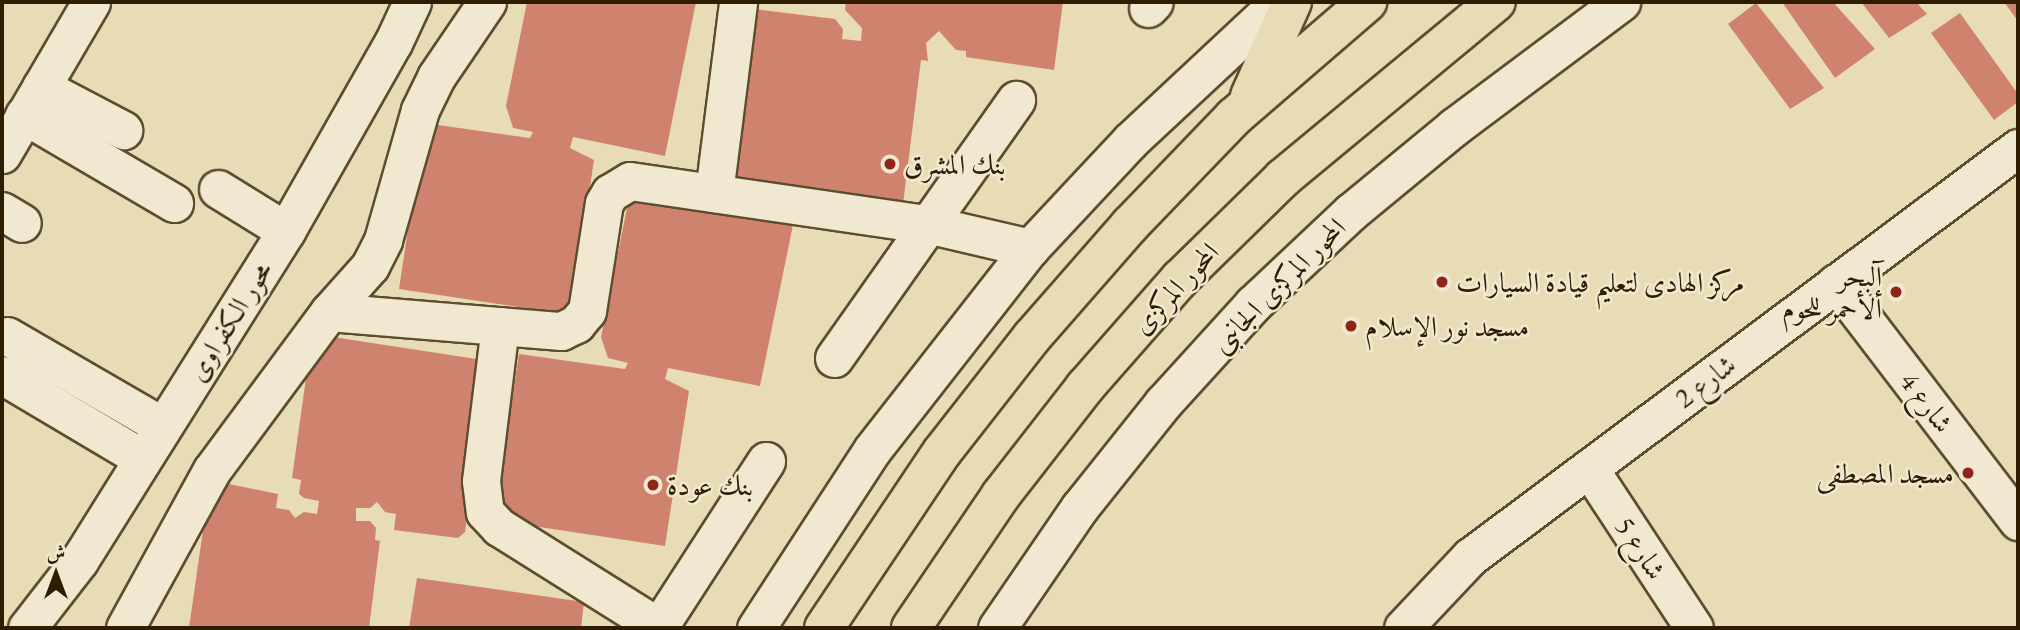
<!DOCTYPE html>
<meta charset="utf-8">
<style>
body{margin:0}
#map{position:relative;width:2020px;height:630px;overflow:hidden;background:#e8dcb6;font-family:"EB Garamond",Amiri,serif}
div>[style]{position:absolute}
[style*='--x']{left:calc(var(--x)*1px);top:calc(var(--y)*1px);width:calc(var(--w)*1px);rotate:calc(var(--a)*1deg)}
.building>*{inset:0;background:#cf836f}
.roads{filter:drop-shadow(2px 0 #5d4d2f) drop-shadow(-2px 0 #5d4d2f) drop-shadow(0 2px #5d4d2f) drop-shadow(0 -2px #5d4d2f)}
.minor>*{height:37px;margin:-18.5px;padding:0 18.5px;transform-origin:18.5px;border-radius:18.5px;background:#f0e8d0}
.major>*{height:38px;margin:-19px;padding:0 19px;transform-origin:19px;border-radius:19px;background:#e8dcb6}
.dots>*{width:19px;height:19px;translate:-50% -50%;box-sizing:border-box;border:4px solid #f0e8d0;border-radius:50%}
span{translate:-50% -50%;white-space:nowrap;text-align:center;line-height:1.15;-webkit-text-stroke:5px #f0e8d0;paint-order:stroke}
.poi-label{font-size:28px;color:#2f1d02}
.left{translate:0 -50%;text-align:left}
.right{translate:-100% -50%;text-align:right}
.street-label{font-size:28px;color:#2f1d02}
.frame{position:absolute;inset:0;border:4px solid #2f1d02;pointer-events:none}
.north{position:absolute;left:21px;top:539px;width:70px;height:70px;-webkit-text-stroke:5px #f0e8d0;paint-order:stroke;rotate:0deg;font-size:19px;font-weight:700;line-height:28px;text-align:center;color:#2f1d02}
.north::after{content:'';display:block;margin:auto;width:24px;height:32px;background:#2f1d02;clip-path:polygon(50% 0,100% 100%,50% 72%,0 100%)}
</style>
<div id="map">
<div class="building">
<i style="clip-path:polygon(527px 2px,696px 2px,665px 156px,573px 137px,570px 148px,594px 160px,571px 315px,399px 289px,424px 123px,530px 138px,533px 132px,513px 128px,506px 106px)"></i>
<i style="clip-path:polygon(846px 2px,1063px 2px,1054px 70px,966px 57px,966px 51px,956px 50px,939px 31px,926px 43px,928px 61px,921px 60px,903px 204px,733px 183px,755px 9px,835px 19px,843px 29px,842px 39px,861px 41px,862px 28px,845px 10px)"></i>
<i style="clip-path:polygon(1782px 2px,1833px 2px,1875px 49px,1835px 78px)"></i>
<i style="clip-path:polygon(1861px 2px,1916px 2px,1927px 14px,1889px 38px)"></i>
<i style="clip-path:polygon(2004px 2px,2018px 2px,2018px 21px)"></i>
<i style="clip-path:polygon(1756px 3px,1824px 88px,1790px 109px,1728px 24px)"></i>
<i style="clip-path:polygon(1960px 13px,2018px 94px,2018px 102px,1994px 120px,1931px 33px)"></i>
<i style="clip-path:polygon(630px 193px,793px 225px,760px 386px,668px 368px,665px 379px,689px 391px,665px 546px,494px 520px,519px 354px,625px 369px,628px 363px,608px 358px,601px 337px)"></i>
<i style="clip-path:polygon(320px 335px,483px 360px,490px 368px,465px 532px,458px 538px,394px 530px,396px 514px,385px 512px,377px 502px,370px 508px,356px 508px,356px 521px,370px 521px,376px 528px,375px 540px,380px 541px,369px 628px,189px 628px,209px 488px,219px 482px,278px 494px,276px 508px,289px 510px,295px 518px,304px 512px,317px 514px,319px 501px,304px 498px,299px 494px,301px 480px,292px 478px,311px 342px)"></i>
<i style="clip-path:polygon(417px 578px,584px 602px,581px 628px,409px 628px)"></i>
</div>
<div class="roads">
<div class="minor">
<i style="--x:1148;--y:8;--w:8;--a:-45"></i>
<i style="--x:41;--y:87;--w:93;--a:27.7"></i>
<i style="--x:24;--y:115;--w:174;--a:30.4"></i>
<i style="--x:2;--y:154;--w:176;--a:-59.6"></i>
<i style="--x:218;--y:189;--w:80;--a:31.7"></i>
<i style="--x:714;--y:193;--w:193;--a:-82.8"></i>
<i style="--x:2;--y:211;--w:23;--a:31"></i>
<i style="--x:1836;--y:283;--w:300;--a:52.6"></i>
<i style="--x:329;--y:312;--w:233;--a:4.7"></i>
<i style="--x:561;--y:331;--w:17;--a:-25"></i>
<i style="--x:576;--y:324;--w:17;--a:-50"></i>
<i style="--x:587;--y:311;--w:109;--a:-81.1"></i>
<i style="--x:604;--y:203;--w:12;--a:-59"></i>
<i style="--x:610;--y:193;--w:23;--a:-31"></i>
<i style="--x:630;--y:181;--w:304;--a:8.3"></i>
<i style="--x:931;--y:225;--w:102;--a:13.1"></i>
<i style="--x:500;--y:326;--w:156;--a:97"></i>
<i style="--x:481;--y:481;--w:31;--a:83"></i>
<i style="--x:485;--y:512;--w:21;--a:47"></i>
<i style="--x:499;--y:527;--w:190;--a:32.1"></i>
<i style="--x:7;--y:336;--w:179;--a:30.1"></i>
<i style="--x:834;--y:358;--w:316;--a:-54.8"></i>
<i style="--x:2;--y:375;--w:163;--a:30.7"></i>
<i style="--x:1589;--y:468;--w:191;--a:56.7"></i>
<i style="--x:27;--y:628;--w:85;--a:-52.2"></i>
<i style="--x:79;--y:561;--w:390;--a:-57.9"></i>
<i style="--x:286;--y:231;--w:216;--a:-60.4"></i>
<i style="--x:393;--y:43;--w:45;--a:-65.1"></i>
<i style="--x:125;--y:628;--w:180;--a:-61.2"></i>
<i style="--x:212;--y:470;--w:197;--a:-53.5"></i>
<i style="--x:329;--y:312;--w:62;--a:-48.3"></i>
<i style="--x:370;--y:266;--w:29;--a:-63"></i>
<i style="--x:383;--y:240;--w:135;--a:-74.1"></i>
<i style="--x:420;--y:110;--w:37;--a:-64"></i>
<i style="--x:436;--y:77;--w:91;--a:-55.8"></i>
<i style="--x:658;--y:628;--w:199;--a:-57.1"></i>
<i style="--x:756;--y:628;--w:212;--a:-56.9"></i>
<i style="--x:872;--y:450;--w:256;--a:-52"></i>
<i style="--x:1030;--y:248;--w:146;--a:-46.9"></i>
<i style="--x:1130;--y:141;--w:204;--a:-43"></i>
<i style="--x:997;--y:628;--w:147;--a:-55.6"></i>
<i style="--x:1080;--y:507;--w:133;--a:-51.4"></i>
<i style="--x:1163;--y:403;--w:134;--a:-47.7"></i>
<i style="--x:1253;--y:304;--w:134;--a:-43.2"></i>
<i style="--x:1351;--y:212;--w:134;--a:-39.5"></i>
<i style="--x:1454;--y:127;--w:209;--a:-36.8"></i>
<i style="--x:1403;--y:628;--w:98;--a:-46.7"></i>
<i style="--x:1470;--y:557;--w:684;--a:-36.74"></i>
</div>
<div class="major">
<i style="--x:1250;--y:96;--w:103;--a:-65.9"></i>
<i style="--x:824;--y:628;--w:212;--a:-56.2"></i>
<i style="--x:942;--y:452;--w:146;--a:-52"></i>
<i style="--x:1032;--y:337;--w:149;--a:-48.8"></i>
<i style="--x:1130;--y:225;--w:150;--a:-46.1"></i>
<i style="--x:1234;--y:117;--w:176;--a:-40.8"></i>
<i style="--x:911;--y:628;--w:161;--a:-55.9"></i>
<i style="--x:1001;--y:495;--w:137;--a:-52.1"></i>
<i style="--x:1085;--y:387;--w:144;--a:-48.7"></i>
<i style="--x:1180;--y:279;--w:144;--a:-44.4"></i>
<i style="--x:1283;--y:178;--w:276;--a:-39.6"></i>
</div>
</div>
<div class="dots">
<i style="left:890px;top:164px;background:#8f2418"></i>
<i style="left:1442px;top:282px;background:#8f2418"></i>
<i style="left:1896px;top:292px;background:#8f2418"></i>
<i style="left:1351px;top:326px;background:#8f2418"></i>
<i style="left:1968px;top:473px;background:#8f2418"></i>
<i style="left:653px;top:485px;background:#8f2418"></i>
</div>
<div class="poi-label">
<span class="left" style="left:904px;top:164px">بنك المشرق</span>
<span class="right" style="left:1882px;top:292px">آلبحر<br>ألأحمر للحوم</span>
<span class="left" style="left:1456px;top:282px">مركز الهادى لتعليم قيادة السيارات</span>
<span class="left" style="left:1365px;top:326px">مسجد نور الإسلام</span>
<span class="right" style="left:1954px;top:473px">مسجد المصطفى</span>
<span class="left" style="left:667px;top:485px">بنك عودة</span>
</div>
<div class="street-label">
<span style="left:1278px;top:285px;rotate:-45deg">المحور المركزى الجانبى</span>
<span style="left:1175px;top:288px;rotate:-47deg">المحور المركزى</span>
<span style="left:229px;top:321px;rotate:-58deg">محور الكفراوى</span>
<span style="left:1705px;top:381px;rotate:-37deg">شارع 2</span>
<span style="left:1927px;top:402px;rotate:53deg">شارع 4</span>
<span style="left:1641px;top:548px;rotate:57deg">شارع 5</span>
</div>
<div class="frame"></div>
<div class="north">ش</div>
</div>
